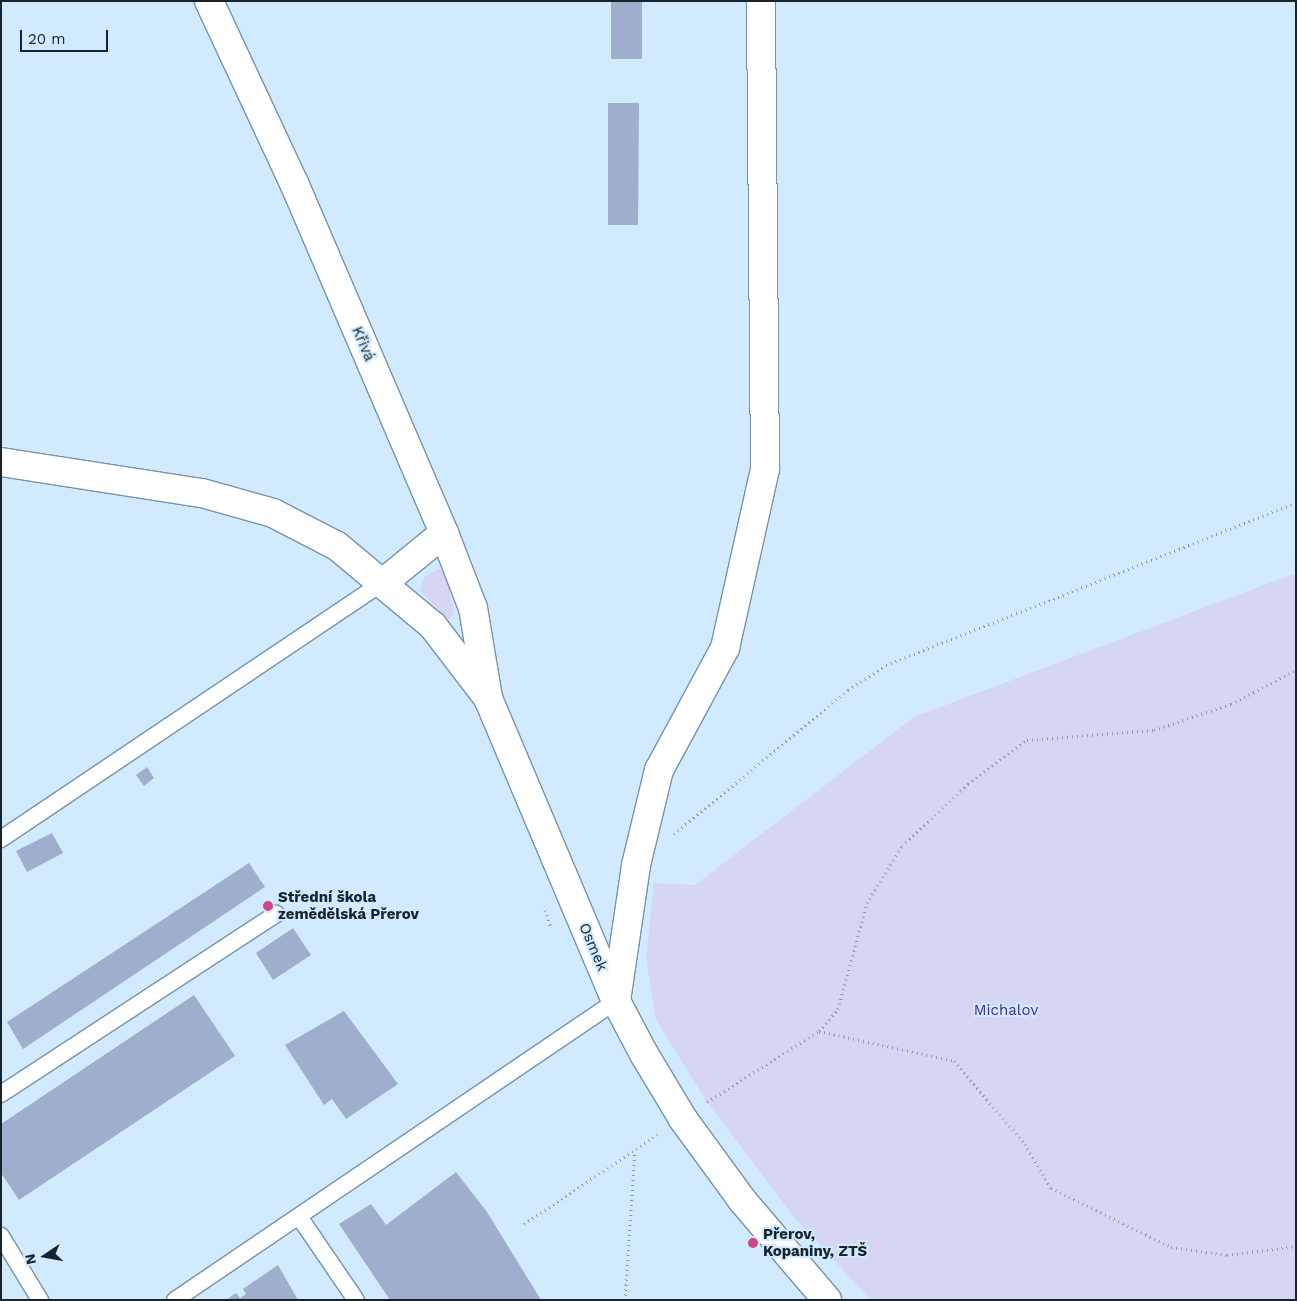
<!DOCTYPE html>
<meta charset="utf-8">
<style>
body{margin:0}
#map{position:relative;width:1297px;height:1301px;overflow:hidden;background:#d1eafd;font-family:"Work Sans",sans-serif}
div>[style]{position:absolute}
[style*='--x']{left:calc(var(--x)*1px);top:calc(var(--y)*1px);width:calc(var(--w)*1px);rotate:calc(var(--a)*1deg)}
.green>*{inset:0;background:#d6d5f3}
.building>*{inset:0;background:#9eaecc}
.path>*{height:3px;margin-top:-1.5px;transform-origin:0;background:repeating-linear-gradient(90deg,#869aa9 0 1px,transparent 0 5px)}
.roads{filter:drop-shadow(1px 0 #7693aa) drop-shadow(-1px 0 #7693aa) drop-shadow(0 1px #7693aa) drop-shadow(0 -1px #7693aa)}
.lane>*{height:16px;margin:-8px;padding:0 8px;transform-origin:8px;border-radius:8px;background:#fff}
.street>*{height:28px;margin:-14px;padding:0 14px;transform-origin:14px;border-radius:14px;background:#fff}
.secondary>*{height:28px;margin:-14px;padding:0 14px;transform-origin:14px;border-radius:14px;background:#fff}
.dots>*{width:14px;height:14px;translate:-50% -50%;box-sizing:border-box;border:2px solid #d1eafd;border-radius:50%}
span{translate:-50% -50%;white-space:nowrap;text-align:center;line-height:1.15;-webkit-text-stroke:4px #d1eafd;paint-order:stroke}
.street-label{font-size:15px;color:#18242d}
.poi-label{font-size:15px;color:#18242d;font-weight:700}
.left{translate:0 -50%;text-align:left}
.park-label{font-size:15px;color:#3f2a8d}
.frame{position:absolute;inset:0;border:2px solid #18242d;pointer-events:none}
.north{position:absolute;left:20px;top:1231px;width:50px;height:50px;-webkit-text-stroke:4px #d1eafd;paint-order:stroke;rotate:258deg;font-size:14px;font-weight:700;line-height:20px;text-align:center;color:#18242d}
.north::after{content:'';display:block;margin:auto;width:18px;height:22px;background:#18242d;clip-path:polygon(50% 0,100% 100%,50% 72%,0 100%)}
.scale{position:absolute;left:20px;top:30px;width:88px;height:22px;box-sizing:border-box;border:2px solid #18242d;border-top:0;padding-left:6px;font-size:15px;line-height:18px;white-space:nowrap;color:#18242d;-webkit-text-stroke:4px #d1eafd;paint-order:stroke}
</style>
<div id="map">
<div class="green">
<i style="clip-path:polygon(439px 569px,446px 574px,454px 614px,448px 619px,420px 591px,424px 577px)"></i>
<i style="clip-path:polygon(1296px 573px,1296px 1300px,871px 1300px,794px 1217px,707px 1102px,656px 1020px,646px 958px,654px 883px,695px 885px,914px 717px)"></i>
</div>
<div class="building">
<i style="clip-path:polygon(611px 1px,642px 1px,642px 59px,611px 59px)"></i>
<i style="clip-path:polygon(608px 103px,639px 103px,638px 225px,608px 225px)"></i>
<i style="clip-path:polygon(147px 767px,154px 778px,144px 786px,136px 775px)"></i>
<i style="clip-path:polygon(52px 833px,63px 853px,27px 872px,16px 851px)"></i>
<i style="clip-path:polygon(249px 863px,265px 887px,23px 1049px,7px 1022px)"></i>
<i style="clip-path:polygon(293px 928px,311px 955px,273px 980px,256px 953px)"></i>
<i style="clip-path:polygon(194px 995px,235px 1056px,19px 1200px,1px 1173px,1px 1124px)"></i>
<i style="clip-path:polygon(344px 1011px,398px 1084px,346px 1119px,332px 1099px,324px 1105px,285px 1045px)"></i>
<i style="clip-path:polygon(456px 1172px,487px 1212px,541px 1300px,390px 1300px,339px 1224px,371px 1204px,386px 1225px)"></i>
<i style="clip-path:polygon(278px 1265px,298px 1300px,226px 1300px,236px 1293px,240px 1298px,246px 1294px,243px 1289px)"></i>
</div>
<div class="path">
<i style="--x:674;--y:834;--w:226;--a:-39.6"></i>
<i style="--x:848;--y:690;--w:45;--a:-33.3"></i>
<i style="--x:886;--y:665;--w:441;--a:-21.6"></i>
<i style="--x:545;--y:910;--w:18;--a:71"></i>
<i style="--x:819;--y:1031;--w:138;--a:12.5"></i>
<i style="--x:954;--y:1061;--w:109;--a:49.5"></i>
<i style="--x:1025;--y:1144;--w:51;--a:59.4"></i>
<i style="--x:1051;--y:1188;--w:134;--a:26.2"></i>
<i style="--x:1171;--y:1247;--w:57;--a:8.1"></i>
<i style="--x:1227;--y:1255;--w:70;--a:-7.4"></i>
<i style="--x:707;--y:1102;--w:133;--a:-32.4"></i>
<i style="--x:819;--y:1031;--w:29;--a:-49"></i>
<i style="--x:838;--y:1009;--w:110;--a:-74.7"></i>
<i style="--x:867;--y:903;--w:67;--a:-58.4"></i>
<i style="--x:902;--y:846;--w:91;--a:-43.2"></i>
<i style="--x:968;--y:784;--w:74;--a:-36.7"></i>
<i style="--x:1027;--y:740;--w:127;--a:-4.5"></i>
<i style="--x:1154;--y:730;--w:81;--a:-18.7"></i>
<i style="--x:1231;--y:704;--w:73;--a:-27.6"></i>
<i style="--x:524;--y:1224;--w:164;--a:-33.8"></i>
<i style="--x:625;--y:1300;--w:150;--a:-86.2"></i>
</div>
<div class="roads">
<div class="lane">
<i style="--x:1;--y:839;--w:461;--a:-33.9"></i>
<i style="--x:1;--y:1094;--w:329;--a:-33.2"></i>
<i style="--x:300;--y:1218;--w:99;--a:55.7"></i>
<i style="--x:1;--y:1236;--w:75;--a:58.6"></i>
<i style="--x:175;--y:1300;--w:533;--a:-34.14"></i>
</div>
<div class="street">
<i style="--x:209;--y:1;--w:201;--a:65"></i>
<i style="--x:294;--y:183;--w:381;--a:66.8"></i>
<i style="--x:444;--y:533;--w:80;--a:68.9"></i>
<i style="--x:473;--y:608;--w:91;--a:80.5"></i>
<i style="--x:384;--y:582;--w:77;--a:-39.2"></i>
<i style="--x:616;--y:1001;--w:137;--a:-81.6"></i>
<i style="--x:636;--y:865;--w:98;--a:-76.4"></i>
<i style="--x:659;--y:770;--w:139;--a:-61.6"></i>
<i style="--x:725;--y:648;--w:183;--a:-77.4"></i>
<i style="--x:765;--y:469;--w:468;--a:-90.5"></i>
</div>
<div class="secondary">
<i style="--x:1;--y:462;--w:203;--a:8.8"></i>
<i style="--x:202;--y:493;--w:74;--a:15.7"></i>
<i style="--x:273;--y:513;--w:72;--a:27.3"></i>
<i style="--x:337;--y:546;--w:125;--a:39.8"></i>
<i style="--x:433;--y:626;--w:91;--a:52.6"></i>
<i style="--x:488;--y:698;--w:329;--a:67.1"></i>
<i style="--x:616;--y:1001;--w:60;--a:62.2"></i>
<i style="--x:644;--y:1054;--w:76;--a:59"></i>
<i style="--x:683;--y:1119;--w:100;--a:53.9"></i>
<i style="--x:742;--y:1200;--w:131;--a:49.6"></i>
</div>
</div>
<div class="dots">
<i style="left:268px;top:906px;background:#cc4686"></i>
<i style="left:753px;top:1243px;background:#cc4686"></i>
</div>
<div class="street-label">
<span style="left:363px;top:344px;rotate:67deg">Křivá</span>
<span style="left:593px;top:947px;rotate:67deg">Osmek</span>
</div>
<div class="poi-label">
<span class="left" style="left:278px;top:906px">Střední škola<br>zemědělská Přerov</span>
<span class="left" style="left:763px;top:1243px">Přerov,<br>Kopaniny, ZTŠ</span>
</div>
<div class="park-label">
<span style="left:1006px;top:1011px">Michalov</span>
</div>
<div class="frame"></div>
<div class="north">N</div>
<div class="scale">20 m</div>
</div>
